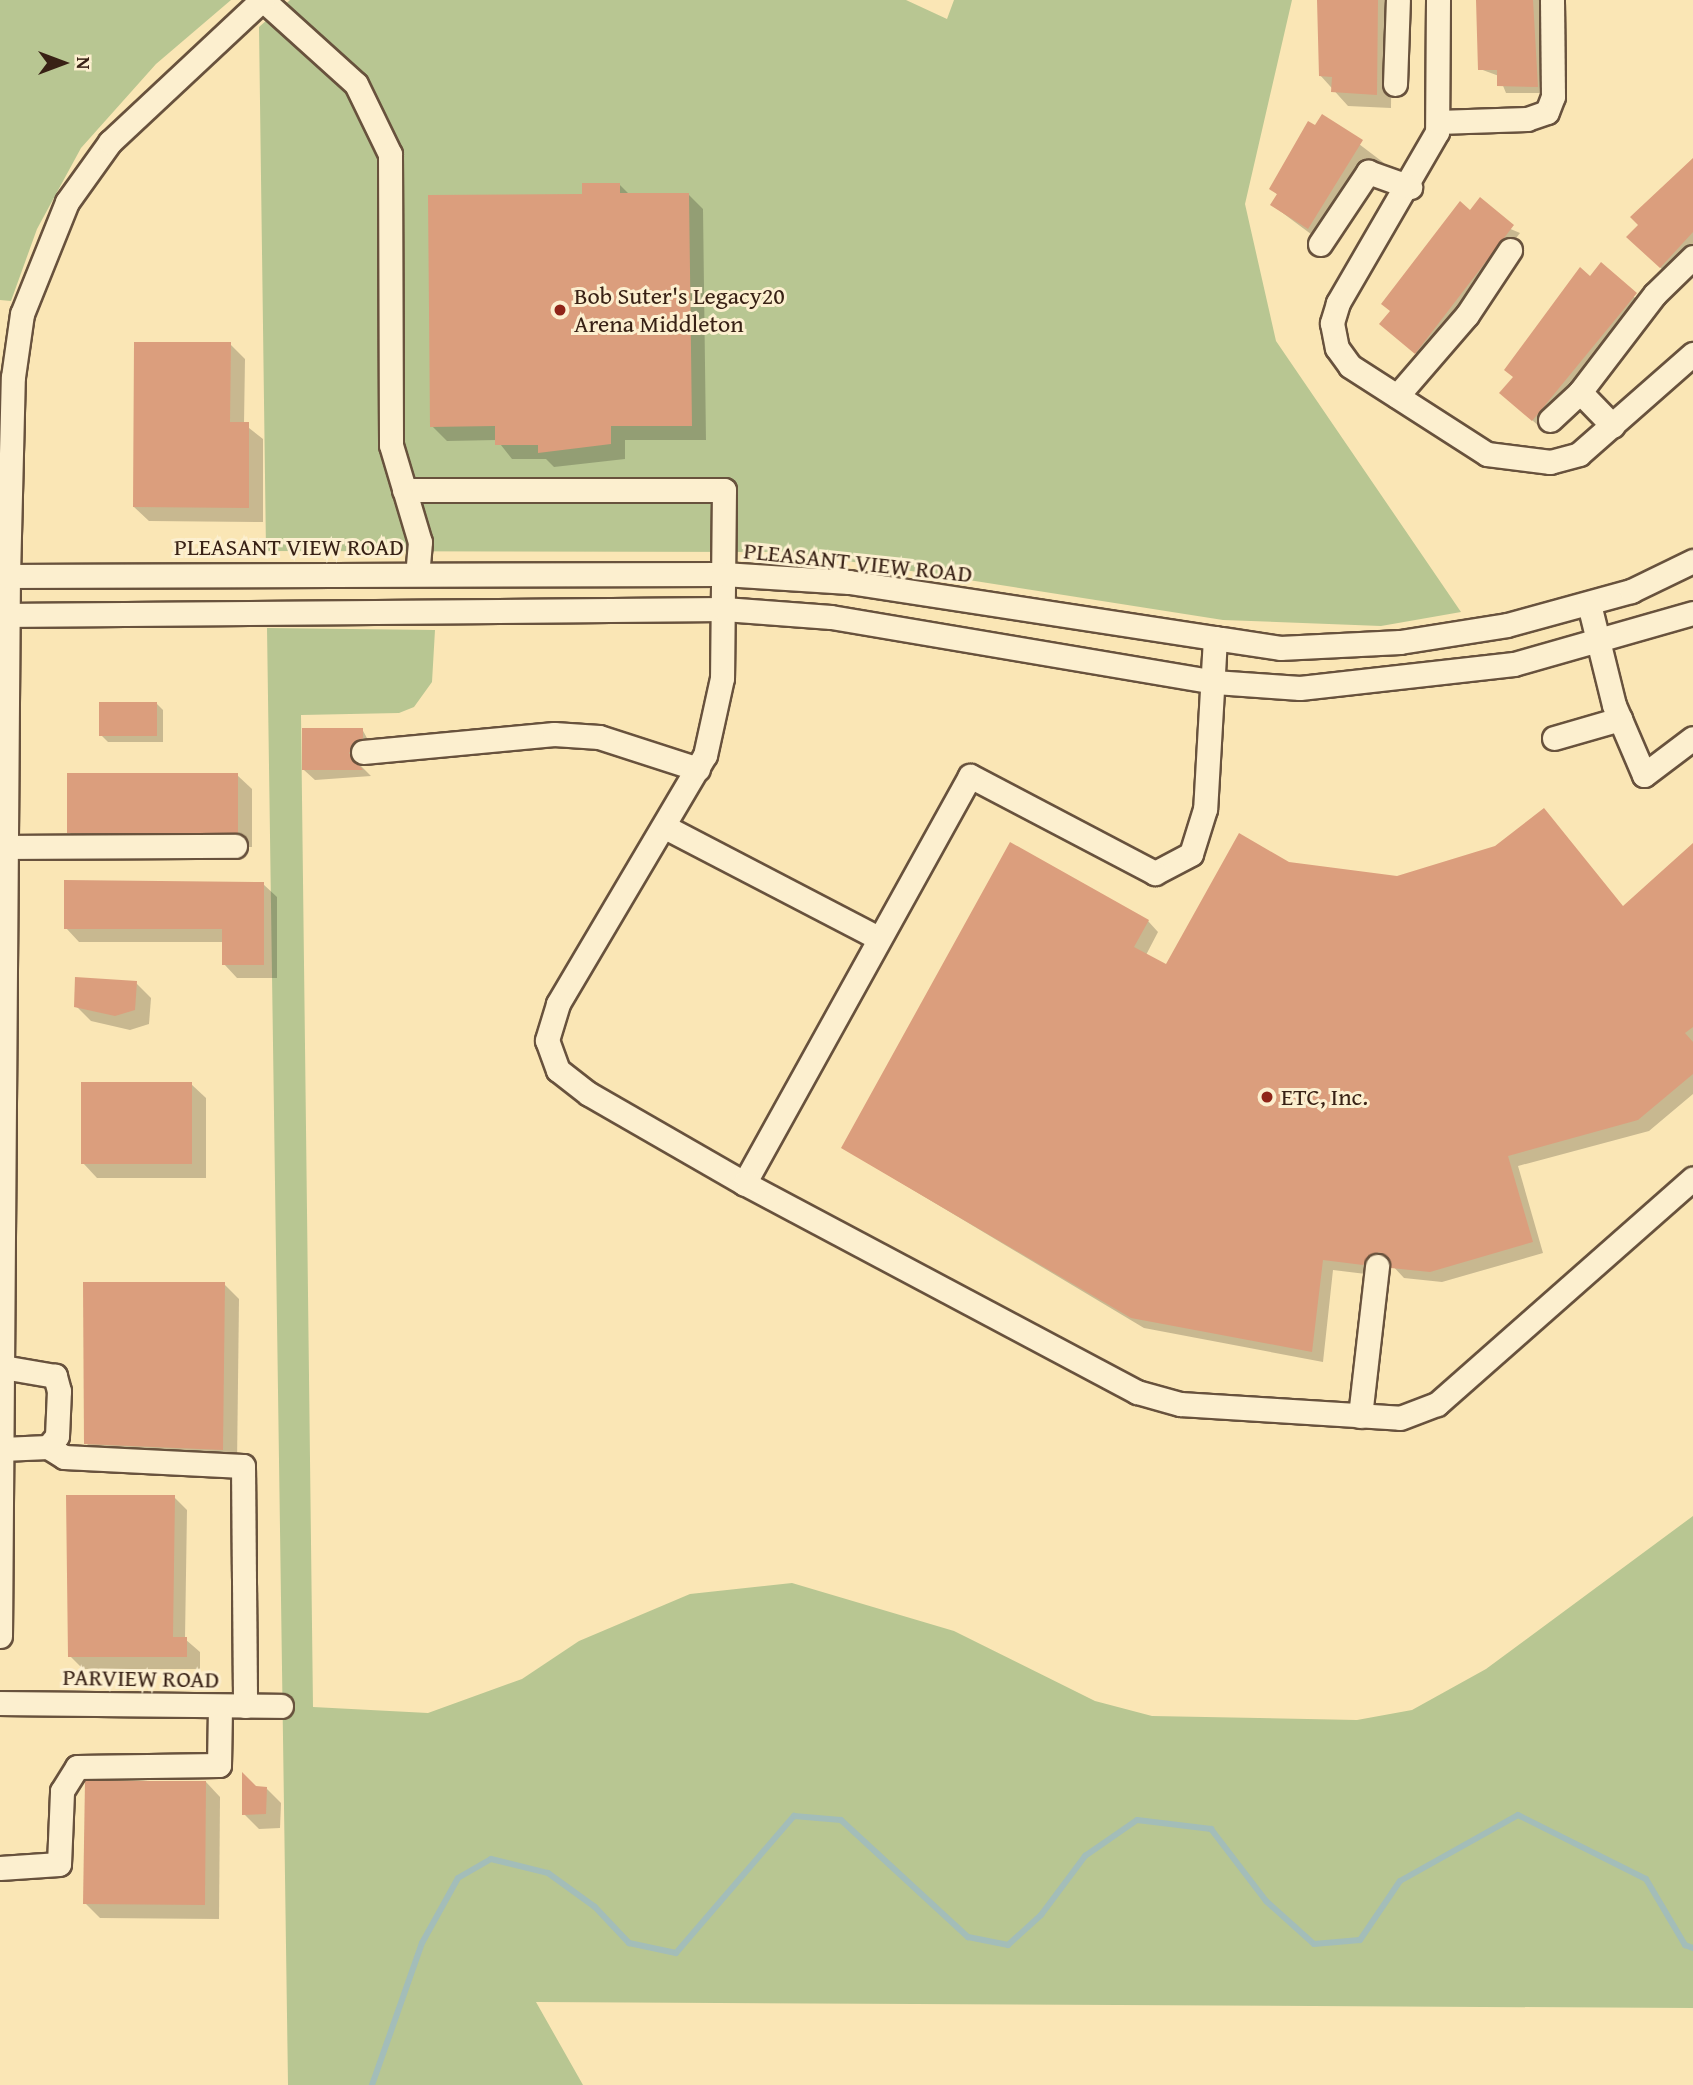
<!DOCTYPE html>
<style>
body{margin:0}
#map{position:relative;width:1693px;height:2085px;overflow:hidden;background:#fae6b5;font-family:"Gentium Book Plus",serif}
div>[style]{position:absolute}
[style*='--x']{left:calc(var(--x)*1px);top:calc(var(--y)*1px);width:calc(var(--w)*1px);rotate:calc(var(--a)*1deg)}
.green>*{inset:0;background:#b8c692}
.shadow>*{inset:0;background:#0003}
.stream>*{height:6px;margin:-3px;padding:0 3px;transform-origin:3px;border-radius:3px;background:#a3bdb9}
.building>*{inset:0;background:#db9e7d}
.roads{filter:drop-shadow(2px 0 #68523d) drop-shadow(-2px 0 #68523d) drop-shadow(0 2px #68523d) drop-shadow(0 -2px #68523d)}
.minor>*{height:23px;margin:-11.5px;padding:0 11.5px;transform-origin:11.5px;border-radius:11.5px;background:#fcefcf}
.dots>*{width:19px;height:19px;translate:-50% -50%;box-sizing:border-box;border:4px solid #fcefcf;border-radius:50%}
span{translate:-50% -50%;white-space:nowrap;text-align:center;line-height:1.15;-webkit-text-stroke:6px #fcefcf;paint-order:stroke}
.poi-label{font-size:24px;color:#382115}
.left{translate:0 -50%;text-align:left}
.street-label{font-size:24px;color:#382115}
.north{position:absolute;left:28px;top:28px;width:70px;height:70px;-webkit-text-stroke:5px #fcefcf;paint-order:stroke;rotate:90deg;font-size:19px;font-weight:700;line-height:28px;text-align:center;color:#382115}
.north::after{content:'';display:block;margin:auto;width:24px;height:32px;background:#382115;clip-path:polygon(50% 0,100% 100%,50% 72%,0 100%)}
</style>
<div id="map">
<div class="green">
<i style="clip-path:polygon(0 0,231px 0,156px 64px,81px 148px,37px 229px,11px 301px,0 300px)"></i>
<i style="clip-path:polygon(290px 0,906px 0,947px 19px,954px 0,1292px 0,1245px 204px,1276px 341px,1461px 612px,1381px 626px,1223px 620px,790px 552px,266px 551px,259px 27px)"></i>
<i style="clip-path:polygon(267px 628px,435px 630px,432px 682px,414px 707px,399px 713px,301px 715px,313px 1707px,428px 1713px,522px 1679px,579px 1641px,690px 1594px,792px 1583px,954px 1631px,1095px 1701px,1152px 1716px,1357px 1720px,1412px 1710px,1486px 1669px,1693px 1516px,1693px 2008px,536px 2002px,583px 2085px,288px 2085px)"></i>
</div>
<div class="shadow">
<i style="clip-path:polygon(1319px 0,1398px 0,1392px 5px,1391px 108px,1348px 106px,1320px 75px)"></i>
<i style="clip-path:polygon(1479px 0,1539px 0,1544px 93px,1506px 93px,1499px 76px,1480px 69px)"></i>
<i style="clip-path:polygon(1322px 116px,1384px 163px,1331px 249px,1272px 205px,1278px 195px,1271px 189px)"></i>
<i style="clip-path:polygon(1693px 161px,1693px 250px,1667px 274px,1629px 237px)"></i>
<i style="clip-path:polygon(619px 184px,630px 195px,689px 195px,703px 209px,706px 440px,625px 440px,625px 459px,554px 467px,546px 459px,512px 459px,497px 440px,447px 441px,432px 426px,584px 196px)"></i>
<i style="clip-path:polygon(1470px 212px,1520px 233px,1423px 359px,1389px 330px,1392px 311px)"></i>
<i style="clip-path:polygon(1590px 278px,1643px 301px,1540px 427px,1508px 399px,1515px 378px)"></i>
<i style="clip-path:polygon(230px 344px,245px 359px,244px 424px,263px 439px,263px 522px,149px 521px,134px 507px)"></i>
<i style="clip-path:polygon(156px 703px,163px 710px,163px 742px,108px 742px,101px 735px)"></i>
<i style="clip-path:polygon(362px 729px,373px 749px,359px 764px,371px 776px,315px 780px,304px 770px)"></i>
<i style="clip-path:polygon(237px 775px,252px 789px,252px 847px,84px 847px,69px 832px)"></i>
<i style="clip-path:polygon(1693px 845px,1693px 1094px,1649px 1131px,1518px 1166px,1543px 1253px,1442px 1282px,1404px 1278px,1390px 1263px,1374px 1275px,1333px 1270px,1323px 1362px,1144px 1328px,843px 1148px,1148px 921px,1158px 932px,1146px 955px,1167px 966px,1289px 864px,1624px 908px)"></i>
<i style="clip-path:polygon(263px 884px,277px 897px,277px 978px,237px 978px,224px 964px,224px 942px,79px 942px,66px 928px)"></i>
<i style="clip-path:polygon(136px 983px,151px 998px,149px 1024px,130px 1030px,91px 1021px,76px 1006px)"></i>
<i style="clip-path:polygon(191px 1084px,206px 1098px,206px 1178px,97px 1178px,83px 1163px)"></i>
<i style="clip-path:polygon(224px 1284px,239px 1299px,237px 1464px,101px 1458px,86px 1443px)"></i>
<i style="clip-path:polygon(174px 1497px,187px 1510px,185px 1639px,200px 1652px,200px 1669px,83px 1669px,70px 1656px)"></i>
<i style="clip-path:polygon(206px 1782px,220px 1797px,219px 1919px,100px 1918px,85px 1903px)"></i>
<i style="clip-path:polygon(267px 1789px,281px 1803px,280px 1828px,259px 1829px,244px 1814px)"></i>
</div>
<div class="stream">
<i style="--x:372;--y:2085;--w:151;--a:-70.6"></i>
<i style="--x:422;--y:1943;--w:74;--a:-61"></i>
<i style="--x:458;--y:1878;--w:38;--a:-30"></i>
<i style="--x:491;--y:1859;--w:59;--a:13.8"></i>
<i style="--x:548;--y:1873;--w:58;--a:35.9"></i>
<i style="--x:595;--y:1907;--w:50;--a:46.6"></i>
<i style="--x:629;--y:1943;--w:48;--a:12"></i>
<i style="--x:676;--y:1953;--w:181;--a:-49.3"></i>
<i style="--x:794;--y:1816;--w:47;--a:4.9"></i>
<i style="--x:841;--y:1820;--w:173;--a:42.7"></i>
<i style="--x:968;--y:1937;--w:41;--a:11.3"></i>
<i style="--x:1008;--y:1945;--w:45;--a:-42.3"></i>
<i style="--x:1041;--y:1915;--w:74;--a:-53.3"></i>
<i style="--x:1085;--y:1856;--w:63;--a:-34.7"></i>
<i style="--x:1137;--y:1820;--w:75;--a:6.9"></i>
<i style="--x:1211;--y:1829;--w:91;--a:52.6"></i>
<i style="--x:1266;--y:1901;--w:64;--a:41.9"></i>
<i style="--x:1314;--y:1944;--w:46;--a:-5"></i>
<i style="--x:1360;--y:1940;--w:71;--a:-55.9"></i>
<i style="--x:1400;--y:1881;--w:135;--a:-29.2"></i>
<i style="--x:1518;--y:1815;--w:143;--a:26.6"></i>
<i style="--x:1646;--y:1879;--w:77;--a:59.4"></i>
<i style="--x:1685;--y:1945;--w:9;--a:21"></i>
</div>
<div class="building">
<i style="clip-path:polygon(1317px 0,1378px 0,1377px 95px,1331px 92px,1332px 77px,1319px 76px)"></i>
<i style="clip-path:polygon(1476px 0,1533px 0,1538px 87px,1497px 86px,1497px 70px,1478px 70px)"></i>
<i style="clip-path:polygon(1322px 114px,1363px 140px,1308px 229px,1270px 205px,1277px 194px,1269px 189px,1308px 121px,1315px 125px)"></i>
<i style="clip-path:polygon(1693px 158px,1693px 232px,1660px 268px,1626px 237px,1638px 225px,1630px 217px)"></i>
<i style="clip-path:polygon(582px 183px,620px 183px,620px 193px,689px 193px,692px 426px,611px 426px,611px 444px,538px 453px,538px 445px,495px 445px,495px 426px,430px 427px,428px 195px,582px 194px)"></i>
<i style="clip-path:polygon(1480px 197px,1514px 225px,1415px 354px,1379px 324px,1390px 311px,1381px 304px,1460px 201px,1470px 210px)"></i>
<i style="clip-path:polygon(1601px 262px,1637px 293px,1532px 421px,1499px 393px,1513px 377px,1504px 370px,1580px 267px,1590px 276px)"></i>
<i style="clip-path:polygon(134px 342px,231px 342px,230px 422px,249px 422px,249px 508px,133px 507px)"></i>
<i style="clip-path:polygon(99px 702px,157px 702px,157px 736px,99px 736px)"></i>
<i style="clip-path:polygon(302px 728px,363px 728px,363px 738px,349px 753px,363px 770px,302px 770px)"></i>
<i style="clip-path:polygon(67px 773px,238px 773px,238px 833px,67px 833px)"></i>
<i style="clip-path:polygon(1544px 808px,1623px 906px,1693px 843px,1693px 1027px,1685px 1033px,1693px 1042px,1693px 1074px,1638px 1120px,1508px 1156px,1533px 1242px,1430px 1272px,1391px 1268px,1379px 1252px,1363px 1265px,1323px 1260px,1312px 1352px,1131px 1318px,841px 1148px,1010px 842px,1149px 920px,1134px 947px,1166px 964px,1239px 833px,1289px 862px,1397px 876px,1495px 846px)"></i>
<i style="clip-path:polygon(64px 880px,264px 882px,264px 965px,222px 965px,222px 929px,64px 929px)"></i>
<i style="clip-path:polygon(75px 977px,137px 981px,135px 1010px,115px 1016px,74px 1007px)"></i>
<i style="clip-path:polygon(81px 1082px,192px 1082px,192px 1164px,81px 1164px)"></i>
<i style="clip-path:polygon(83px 1282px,225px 1282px,223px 1450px,84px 1444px)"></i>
<i style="clip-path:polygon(66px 1495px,175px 1495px,173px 1637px,187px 1637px,187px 1657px,68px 1657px)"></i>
<i style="clip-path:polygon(242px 1772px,256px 1786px,267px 1787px,266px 1814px,242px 1815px)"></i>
<i style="clip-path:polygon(85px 1781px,206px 1781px,205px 1905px,83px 1904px)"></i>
</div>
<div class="roads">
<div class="minor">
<i style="--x:263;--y:0;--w:125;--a:42.1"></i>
<i style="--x:356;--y:84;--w:78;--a:64.1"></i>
<i style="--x:390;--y:154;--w:291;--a:89.8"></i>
<i style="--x:391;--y:445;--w:101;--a:73.4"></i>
<i style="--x:420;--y:542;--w:32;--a:95"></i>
<i style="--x:1438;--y:0;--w:132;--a:90.4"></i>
<i style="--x:1437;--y:132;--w:198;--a:120.1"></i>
<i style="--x:1338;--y:303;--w:21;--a:107"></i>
<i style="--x:1332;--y:323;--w:25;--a:79"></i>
<i style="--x:1337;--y:348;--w:22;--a:54"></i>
<i style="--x:1350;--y:366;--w:163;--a:32.7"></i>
<i style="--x:1487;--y:454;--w:64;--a:7.2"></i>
<i style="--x:1550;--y:462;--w:30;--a:-15"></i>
<i style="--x:1579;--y:454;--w:152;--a:-41.3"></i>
<i style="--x:1395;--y:84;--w:84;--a:-88"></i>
<i style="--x:1438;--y:122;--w:89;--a:-1.9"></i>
<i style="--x:1527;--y:119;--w:21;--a:-19"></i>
<i style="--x:1547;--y:112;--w:17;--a:-69"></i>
<i style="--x:1553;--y:96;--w:96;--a:-90.6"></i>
<i style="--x:1320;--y:244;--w:87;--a:-56.3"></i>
<i style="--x:1368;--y:172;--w:45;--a:19.7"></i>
<i style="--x:1580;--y:392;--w:123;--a:-52.6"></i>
<i style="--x:1655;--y:294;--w:53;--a:-44.2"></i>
<i style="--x:1397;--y:396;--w:107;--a:-49.2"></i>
<i style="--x:1467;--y:315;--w:78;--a:-56.5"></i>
<i style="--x:1550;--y:420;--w:41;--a:-43"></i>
<i style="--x:1580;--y:392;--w:47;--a:45.9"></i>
<i style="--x:404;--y:490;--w:320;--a:0"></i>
<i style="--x:724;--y:490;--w:188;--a:90.6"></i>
<i style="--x:722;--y:678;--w:79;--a:102.4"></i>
<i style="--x:705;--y:755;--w:289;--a:120.6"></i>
<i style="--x:558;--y:1004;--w:38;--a:107"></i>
<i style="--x:547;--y:1040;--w:32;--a:70"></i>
<i style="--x:558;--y:1070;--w:39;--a:38"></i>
<i style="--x:589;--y:1094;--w:179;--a:29.9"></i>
<i style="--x:0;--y:576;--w:723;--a:-0.16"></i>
<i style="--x:723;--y:574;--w:126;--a:3.6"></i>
<i style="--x:849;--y:582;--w:436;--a:8.7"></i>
<i style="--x:1280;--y:648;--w:120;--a:-2.9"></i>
<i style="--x:1400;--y:642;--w:108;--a:-9"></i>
<i style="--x:1507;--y:625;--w:129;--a:-15.3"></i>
<i style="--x:1631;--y:591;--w:69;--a:-25.8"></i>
<i style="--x:1589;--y:604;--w:104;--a:76.1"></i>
<i style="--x:1614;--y:705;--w:76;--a:66.8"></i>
<i style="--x:1644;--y:775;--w:61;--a:-37.1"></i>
<i style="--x:0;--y:615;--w:724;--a:-0.47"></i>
<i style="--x:724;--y:609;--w:107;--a:4.3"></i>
<i style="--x:831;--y:617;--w:389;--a:9.6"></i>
<i style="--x:1215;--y:682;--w:85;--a:4"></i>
<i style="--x:1300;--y:688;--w:215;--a:-6.4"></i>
<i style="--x:1514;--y:664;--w:186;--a:-15.9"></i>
<i style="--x:1215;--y:638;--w:171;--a:93.3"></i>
<i style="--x:1205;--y:809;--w:47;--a:107.3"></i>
<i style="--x:1191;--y:854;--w:41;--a:152.2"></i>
<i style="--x:1155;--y:873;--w:209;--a:-152.3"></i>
<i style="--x:970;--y:776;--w:466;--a:119"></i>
<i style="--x:744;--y:1183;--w:445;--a:28"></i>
<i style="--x:1137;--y:1392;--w:45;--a:15.6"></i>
<i style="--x:1180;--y:1404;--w:220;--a:3.6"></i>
<i style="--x:1400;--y:1418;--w:40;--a:-21"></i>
<i style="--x:1437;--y:1404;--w:341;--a:-41.4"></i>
<i style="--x:1554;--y:738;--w:69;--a:-16.1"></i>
<i style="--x:363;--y:752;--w:192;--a:-5.4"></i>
<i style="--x:554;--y:734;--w:45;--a:3.8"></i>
<i style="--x:599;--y:737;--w:104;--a:17.9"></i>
<i style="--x:667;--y:828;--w:238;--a:27.5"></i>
<i style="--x:7;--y:847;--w:228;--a:-0.3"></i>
<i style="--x:1360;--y:1416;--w:151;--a:-83.5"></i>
<i style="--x:48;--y:1447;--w:19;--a:32"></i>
<i style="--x:64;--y:1457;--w:179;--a:2.9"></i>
<i style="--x:243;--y:1466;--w:240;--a:89.5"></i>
<i style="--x:2;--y:1449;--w:46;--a:-2.5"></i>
<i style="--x:48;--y:1447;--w:14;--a:-51"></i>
<i style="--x:57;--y:1436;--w:45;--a:-87.5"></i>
<i style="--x:59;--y:1391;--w:16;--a:-105"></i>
<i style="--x:55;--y:1376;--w:53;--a:-170.2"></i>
<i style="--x:0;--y:1636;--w:1060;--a:-89.57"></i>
<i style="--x:8;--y:576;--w:199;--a:-88.6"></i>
<i style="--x:13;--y:377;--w:64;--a:-81.9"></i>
<i style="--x:22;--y:314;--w:121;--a:-68.1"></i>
<i style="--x:67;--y:202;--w:74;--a:-54.4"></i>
<i style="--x:110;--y:142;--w:208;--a:-43.1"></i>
<i style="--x:0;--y:1703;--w:281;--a:0.6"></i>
<i style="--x:0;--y:1868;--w:59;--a:-3.9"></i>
<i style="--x:59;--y:1864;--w:73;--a:-87.6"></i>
<i style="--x:62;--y:1791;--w:28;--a:-58"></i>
<i style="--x:77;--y:1767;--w:142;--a:-0.8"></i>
<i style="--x:219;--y:1765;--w:59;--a:-89"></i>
</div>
</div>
<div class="dots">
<i style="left:560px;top:310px;background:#8f2418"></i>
<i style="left:1267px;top:1097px;background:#8f2418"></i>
</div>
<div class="poi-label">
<span class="left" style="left:574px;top:310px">Bob Suter's Legacy20<br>Arena Middleton</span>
<span class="left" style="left:1281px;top:1097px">ETC, Inc.</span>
</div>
<div class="street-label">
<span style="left:289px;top:547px">PLEASANT VIEW ROAD</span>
<span style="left:858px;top:562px;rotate:6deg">PLEASANT VIEW ROAD</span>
<span style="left:141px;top:1678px;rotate:1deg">PARVIEW ROAD</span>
</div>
<div class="north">N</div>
</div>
